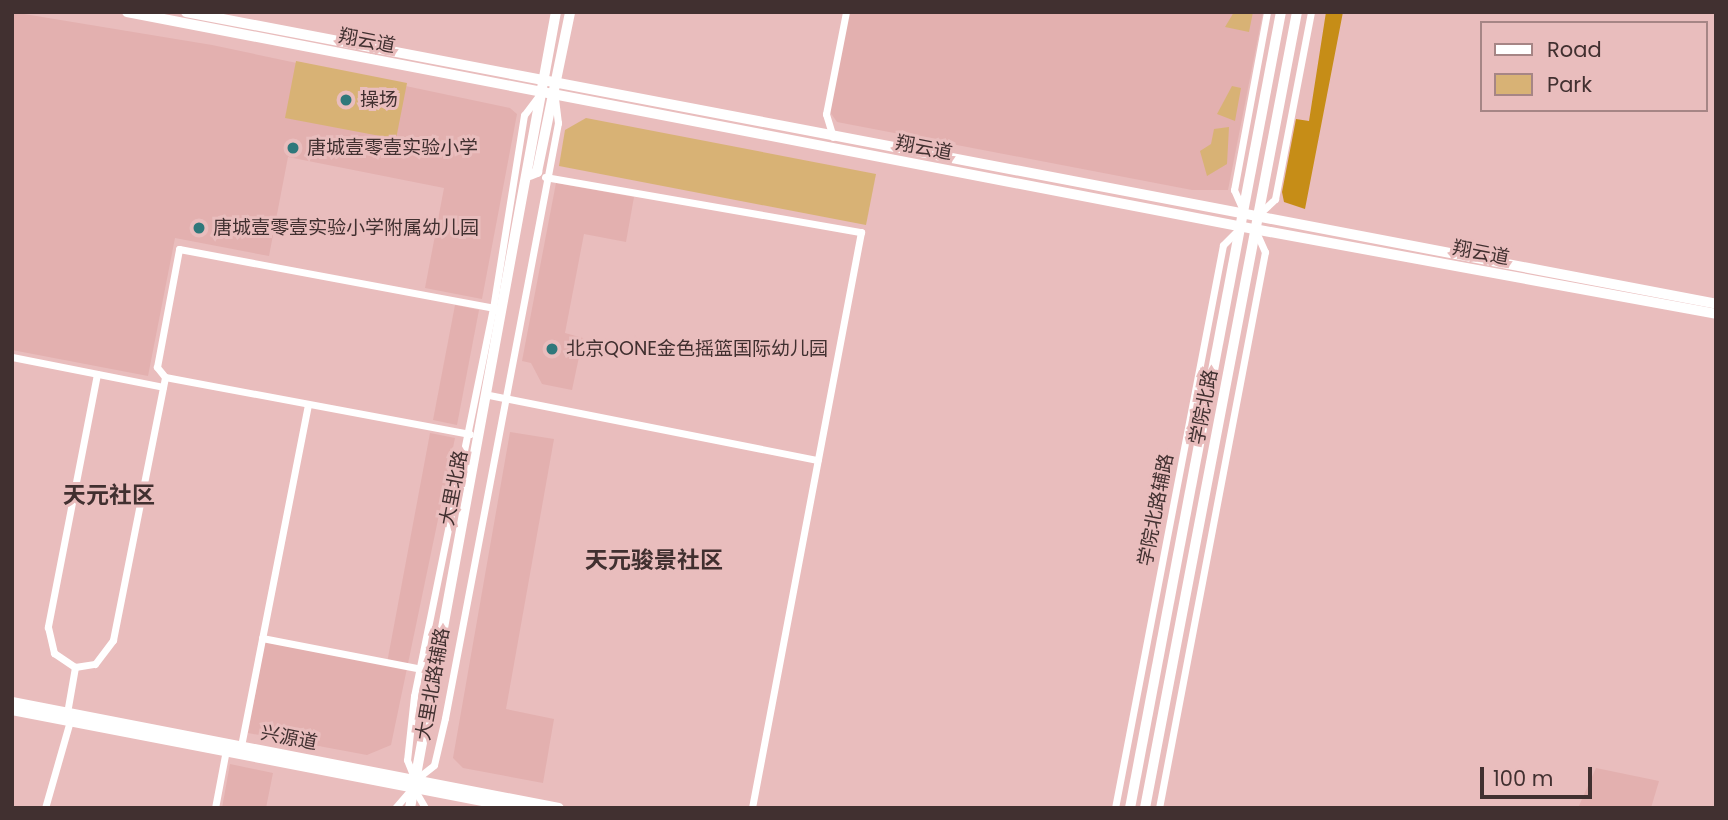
<!DOCTYPE html>
<meta charset="utf-8">
<style>
body{margin:0}
#map{position:relative;width:1728px;height:820px;overflow:hidden;background:#e9bdbd;font-family:Poppins,"Noto Sans SC",sans-serif}
div>[style]{position:absolute}
[style*='--x']{left:calc(var(--x)*1px);top:calc(var(--y)*1px);width:calc(var(--w)*1px);rotate:calc(var(--a)*1deg)}
.built>*{inset:0;background:#e3b0af}
.green>*{inset:0;background:#d8b275}
.forest>*{inset:0;background:#c68d17}
.minor>*{height:7px;margin:-3.5px;padding:0 3.5px;transform-origin:3.5px;border-radius:3.5px;background:#fff}
.secondary>*{height:10px;margin:-5px;padding:0 5px;transform-origin:5px;border-radius:5px;background:#fff}
.primary>*{height:10px;margin:-5px;padding:0 5px;transform-origin:5px;border-radius:5px;background:#fff}
.dots>*{width:19px;height:19px;translate:-50% -50%;box-sizing:border-box;border:4px solid #e9bdbd;border-radius:50%}
span{translate:-50% -50%;white-space:nowrap;text-align:center;line-height:1.15;-webkit-text-stroke:6px #e9bdbd;paint-order:stroke}
.street-label{font-size:19px;color:#413030}
.poi-label{font-size:19px;color:#413030}
.left{translate:0 -50%;text-align:left}
.quarter-label{font-size:23px;color:#413030;font-weight:700}
.frame{position:absolute;inset:0;border:14px solid #413030;pointer-events:none}
.legend{position:absolute;left:1480px;top:21px;width:228px;height:91px;box-sizing:border-box;background:#e9bdbd;border:2px solid #a68585;margin:0;padding:9px 12px;list-style:none;font-size:21px;color:#413030}
.legend li{display:flex;align-items:center;gap:14px;height:35px}
.legend b{width:35px;border:2px solid #a68585}
.scale{position:absolute;left:1480px;top:767px;width:112px;height:32px;box-sizing:border-box;border:4px solid #413030;border-top:0;padding-left:9px;font-size:21px;line-height:24px;white-space:nowrap;color:#413030;-webkit-text-stroke:5px #e9bdbd;paint-order:stroke}
</style>
<div id="map">
<div class="built">
<i style="clip-path:polygon(12px 12px,212px 45px,510px 108px,517px 114px,482px 299px,425px 288px,444px 188px,288px 157px,269px 256px,175px 238px,148px 376px,12px 350px)"></i>
<i style="clip-path:polygon(849px 12px,1263px 12px,1228px 190px,1192px 190px,837px 122px,830px 112px)"></i>
<i style="clip-path:polygon(556px 183px,634px 197px,626px 242px,584px 234px,565px 333px,583px 338px,572px 390px,542px 384px,531px 363px,522px 361px)"></i>
<i style="clip-path:polygon(455px 305px,479px 310px,457px 425px,433px 420px)"></i>
<i style="clip-path:polygon(510px 432px,554px 439px,506px 709px,554px 719px,543px 783px,463px 768px,453px 758px)"></i>
<i style="clip-path:polygon(430px 433px,455px 438px,391px 745px,367px 755px,248px 733px,265px 642px,387px 663px)"></i>
<i style="clip-path:polygon(230px 764px,273px 773px,266px 808px,222px 808px)"></i>
<i style="clip-path:polygon(1596px 768px,1659px 781px,1651px 808px,1578px 808px)"></i>
</div>
<div class="green">
<i style="clip-path:polygon(1234px 12px,1253px 12px,1249px 32px,1225px 27px)"></i>
<i style="clip-path:polygon(296px 61px,407px 83px,396px 139px,285px 118px)"></i>
<i style="clip-path:polygon(1232px 86px,1241px 88px,1235px 121px,1217px 114px)"></i>
<i style="clip-path:polygon(586px 118px,876px 174px,866px 225px,559px 166px,565px 130px)"></i>
<i style="clip-path:polygon(1229px 127px,1227px 164px,1207px 176px,1200px 151px,1211px 144px,1214px 129px)"></i>
</div>
<div class="forest">
<i style="clip-path:polygon(1326px 12px,1343px 12px,1305px 209px,1284px 202px,1282px 192px,1296px 119px,1309px 121px)"></i>
</div>
<div class="minor">
<i style="--x:540;--y:94;--w:26;--a:127"></i>
<i style="--x:524;--y:115;--w:195;--a:99.1"></i>
<i style="--x:493;--y:308;--w:396;--a:101.5"></i>
<i style="--x:414;--y:696;--w:64;--a:96.2"></i>
<i style="--x:407;--y:760;--w:22;--a:68"></i>
<i style="--x:415;--y:780;--w:24;--a:-38"></i>
<i style="--x:434;--y:765;--w:48;--a:-76.8"></i>
<i style="--x:445;--y:718;--w:606;--a:-79.25"></i>
<i style="--x:558;--y:123;--w:26;--a:-97"></i>
<i style="--x:833;--y:137;--w:24;--a:-107"></i>
<i style="--x:826;--y:114;--w:104;--a:-78.9"></i>
<i style="--x:545;--y:177;--w:321;--a:9.9"></i>
<i style="--x:861;--y:232;--w:586;--a:100.72"></i>
<i style="--x:1243;--y:210;--w:22;--a:-114"></i>
<i style="--x:1234;--y:190;--w:181;--a:-79.5"></i>
<i style="--x:1259;--y:214;--w:22;--a:-43"></i>
<i style="--x:1275;--y:199;--w:190;--a:-79.1"></i>
<i style="--x:12;--y:357;--w:154;--a:11.2"></i>
<i style="--x:97;--y:374;--w:258;--a:101"></i>
<i style="--x:48;--y:627;--w:27;--a:77"></i>
<i style="--x:54;--y:653;--w:25;--a:34"></i>
<i style="--x:75;--y:667;--w:20;--a:-9"></i>
<i style="--x:95;--y:664;--w:30;--a:-53"></i>
<i style="--x:113;--y:640;--w:268;--a:-78.8"></i>
<i style="--x:165;--y:377;--w:310;--a:10.6"></i>
<i style="--x:165;--y:377;--w:13;--a:-129"></i>
<i style="--x:157;--y:367;--w:120;--a:-79.4"></i>
<i style="--x:179;--y:249;--w:321;--a:10.6"></i>
<i style="--x:489;--y:395;--w:335;--a:11.2"></i>
<i style="--x:262;--y:638;--w:168;--a:11"></i>
<i style="--x:67;--y:713;--w:47;--a:-80.1"></i>
<i style="--x:241;--y:746;--w:348;--a:-78.9"></i>
<i style="--x:45;--y:808;--w:91;--a:-74"></i>
<i style="--x:215;--y:808;--w:59;--a:-79.3"></i>
<i style="--x:395;--y:808;--w:28;--a:-49"></i>
<i style="--x:413;--y:787;--w:24;--a:60"></i>
<i style="--x:1115;--y:808;--w:573;--a:-79.14"></i>
<i style="--x:1223;--y:245;--w:23;--a:-45"></i>
<i style="--x:1159;--y:808;--w:566;--a:-79.21"></i>
<i style="--x:1265;--y:252;--w:22;--a:-114"></i>
</div>
<div class="secondary">
<i style="--x:530;--y:175;--w:8;--a:-23"></i>
<i style="--x:537;--y:172;--w:163;--a:-78.3"></i>
<i style="--x:1256;--y:216;--w:468;--a:10.8"></i>
<i style="--x:1254;--y:229;--w:470;--a:10.4"></i>
<i style="--x:12;--y:702;--w:557;--a:10.97"></i>
<i style="--x:12;--y:710;--w:515;--a:10.96"></i>
<i style="--x:410;--y:808;--w:809;--a:-79.61"></i>
</div>
<div class="primary">
<i style="--x:127;--y:12;--w:1148;--a:10.9"></i>
<i style="--x:186;--y:12;--w:1089;--a:10.79"></i>
<i style="--x:1130;--y:808;--w:810;--a:-79.26"></i>
<i style="--x:1145;--y:808;--w:810;--a:-79.19"></i>
</div>
<div class="dots">
<i style="left:346px;top:100px;background:#2f787b"></i>
<i style="left:293px;top:148px;background:#2f787b"></i>
<i style="left:199px;top:228px;background:#2f787b"></i>
<i style="left:552px;top:349px;background:#2f787b"></i>
</div>
<div class="street-label">
<span style="left:367px;top:41px;rotate:11deg">翔云道</span>
<span style="left:924px;top:148px;rotate:11deg">翔云道</span>
<span style="left:1481px;top:253px;rotate:11deg">翔云道</span>
<span style="left:1204px;top:407px;rotate:-79deg">学院北路</span>
<span style="left:454px;top:488px;rotate:-79deg">大里北路</span>
<span style="left:1156px;top:510px;rotate:-79deg">学院北路辅路</span>
<span style="left:433px;top:684px;rotate:-80deg">大里北路辅路</span>
<span style="left:289px;top:738px;rotate:11deg">兴源道</span>
</div>
<div class="poi-label">
<span class="left" style="left:360px;top:100px">操场</span>
<span class="left" style="left:307px;top:148px">唐城壹零壹实验小学</span>
<span class="left" style="left:213px;top:228px">唐城壹零壹实验小学附属幼儿园</span>
<span class="left" style="left:566px;top:349px">北京QONE金色摇篮国际幼儿园</span>
</div>
<div class="quarter-label">
<span style="left:109px;top:495px">天元社区</span>
<span style="left:654px;top:560px">天元骏景社区</span>
</div>
<div class="frame"></div>
<ul class="legend">
<li><b style="height:9px;background:#fff"></b>Road</li>
<li><b style="height:19px;background:#d8b275"></b>Park</li>
</ul>
<div class="scale">100 m</div>
</div>
